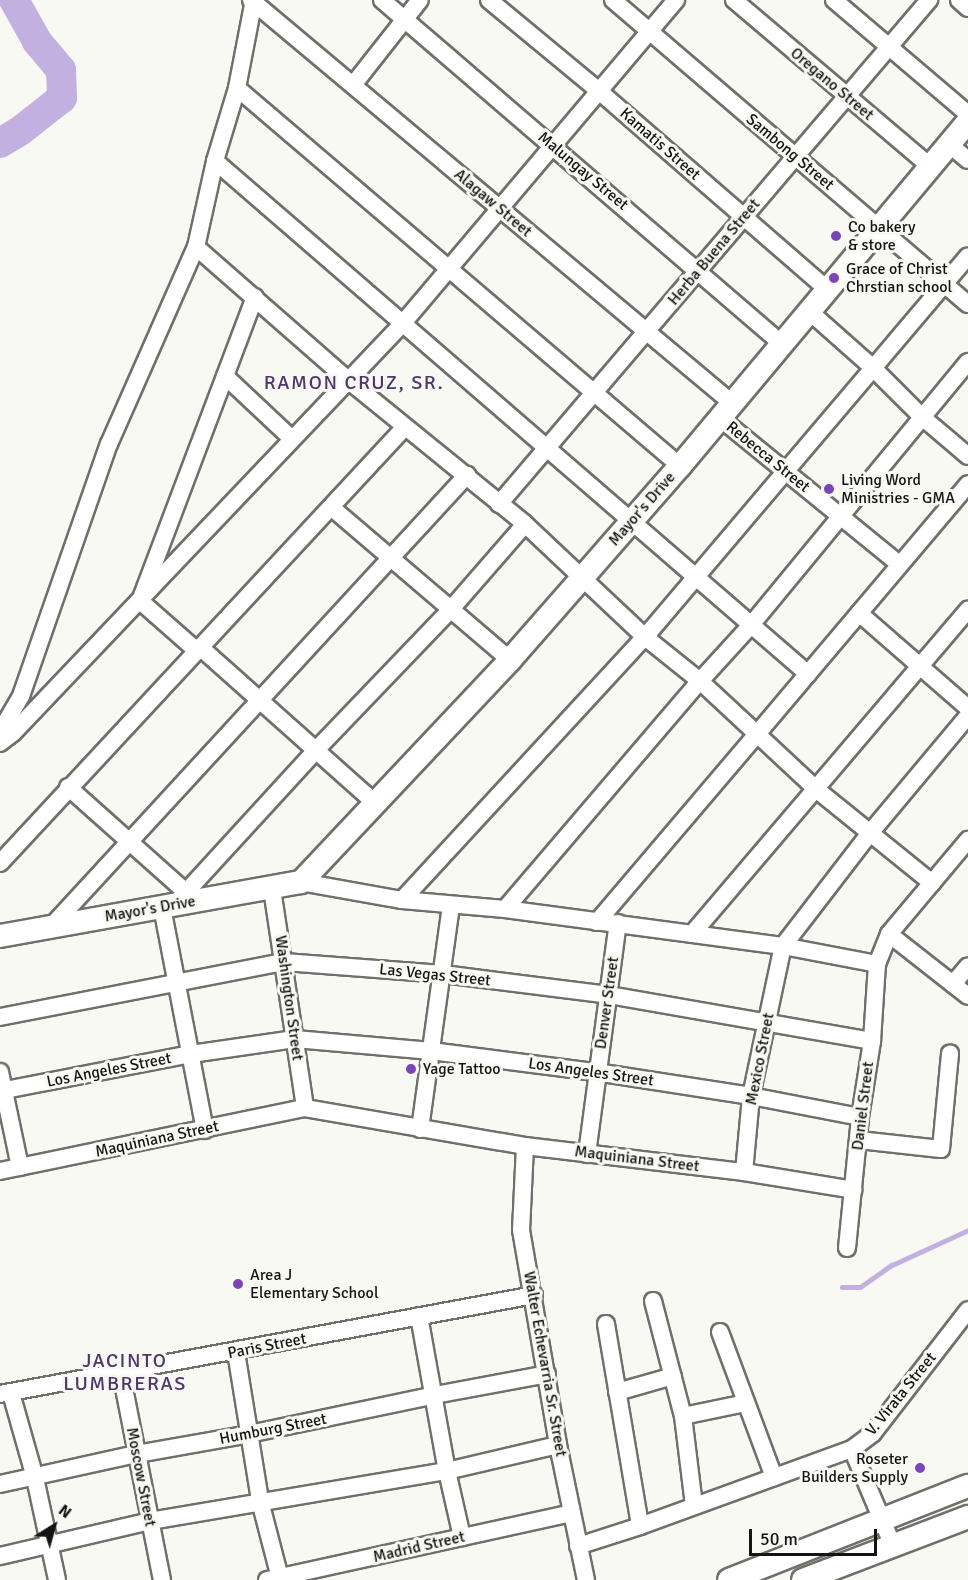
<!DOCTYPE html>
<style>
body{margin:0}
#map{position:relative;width:968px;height:1580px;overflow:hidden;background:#f8f9f3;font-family:Signika,sans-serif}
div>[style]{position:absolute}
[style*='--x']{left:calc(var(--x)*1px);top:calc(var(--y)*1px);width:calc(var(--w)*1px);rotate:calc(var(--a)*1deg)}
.stream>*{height:5px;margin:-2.5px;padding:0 2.5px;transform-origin:2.5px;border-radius:2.5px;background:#c2b0e1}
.river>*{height:30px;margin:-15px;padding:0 15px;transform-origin:15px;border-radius:15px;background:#c2b0e1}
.roads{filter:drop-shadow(2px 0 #6f706a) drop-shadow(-2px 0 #6f706a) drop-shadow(0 2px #6f706a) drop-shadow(0 -2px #6f706a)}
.street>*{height:16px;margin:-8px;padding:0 8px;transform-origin:8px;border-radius:8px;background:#fff}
.secondary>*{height:22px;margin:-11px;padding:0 11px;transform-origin:11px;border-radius:11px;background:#fff}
.dots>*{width:16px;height:16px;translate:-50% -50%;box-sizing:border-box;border:3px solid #f8f9f3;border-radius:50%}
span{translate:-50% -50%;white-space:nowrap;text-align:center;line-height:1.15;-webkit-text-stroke:6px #f8f9f3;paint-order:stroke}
.street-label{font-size:16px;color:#141513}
.poi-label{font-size:16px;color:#141513}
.left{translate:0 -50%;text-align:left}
.right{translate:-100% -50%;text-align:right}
.quarter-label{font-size:20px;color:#4f3570;letter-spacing:1.5px}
.north{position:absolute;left:24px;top:1496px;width:60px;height:60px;-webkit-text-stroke:4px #f8f9f3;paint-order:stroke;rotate:37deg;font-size:16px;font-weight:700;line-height:24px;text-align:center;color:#141513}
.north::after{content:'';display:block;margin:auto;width:21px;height:27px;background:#141513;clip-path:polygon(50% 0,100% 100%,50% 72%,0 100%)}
.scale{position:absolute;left:749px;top:1529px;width:128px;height:27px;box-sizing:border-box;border:3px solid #141513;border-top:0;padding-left:8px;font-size:18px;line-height:21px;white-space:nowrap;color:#141513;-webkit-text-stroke:4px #f8f9f3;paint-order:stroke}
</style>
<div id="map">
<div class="stream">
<i style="--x:842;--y:1287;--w:18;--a:0"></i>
<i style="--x:860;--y:1287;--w:39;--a:-35"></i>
<i style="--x:892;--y:1265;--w:84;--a:-24.7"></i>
</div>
<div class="river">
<i style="--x:0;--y:143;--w:23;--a:-31"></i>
<i style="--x:20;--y:131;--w:53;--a:-38.2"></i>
<i style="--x:62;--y:98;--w:28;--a:-92"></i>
<i style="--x:61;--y:70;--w:38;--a:-130"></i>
<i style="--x:37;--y:41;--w:47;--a:-119.3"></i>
</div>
<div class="roads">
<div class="street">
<i style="--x:251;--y:0;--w:628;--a:39.96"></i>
<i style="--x:382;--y:0;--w:528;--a:40.7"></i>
<i style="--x:489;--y:0;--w:143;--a:39.6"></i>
<i style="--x:599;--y:91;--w:303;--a:41"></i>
<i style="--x:613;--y:0;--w:467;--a:40.6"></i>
<i style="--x:734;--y:0;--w:258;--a:40.3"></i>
<i style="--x:834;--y:0;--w:176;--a:40.4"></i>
<i style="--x:959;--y:0;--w:12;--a:42"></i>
<i style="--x:353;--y:85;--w:108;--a:-51.8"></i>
<i style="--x:237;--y:88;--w:582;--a:40.47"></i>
<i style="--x:950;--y:145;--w:23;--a:40"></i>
<i style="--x:215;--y:161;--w:784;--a:40.86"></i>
<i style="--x:196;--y:247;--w:202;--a:41.2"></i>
<i style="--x:348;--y:380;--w:228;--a:39.1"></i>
<i style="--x:525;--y:524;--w:165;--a:43.3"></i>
<i style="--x:645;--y:637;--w:70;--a:38.7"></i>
<i style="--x:700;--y:681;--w:78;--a:42.9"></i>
<i style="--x:757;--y:734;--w:247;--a:130.4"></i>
<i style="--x:810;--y:312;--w:83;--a:41.6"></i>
<i style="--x:872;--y:367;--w:71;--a:45"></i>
<i style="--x:922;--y:417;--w:60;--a:40.3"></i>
<i style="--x:225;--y:376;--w:92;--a:43.2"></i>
<i style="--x:720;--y:418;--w:232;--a:39.2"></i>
<i style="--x:499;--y:504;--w:663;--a:-49.53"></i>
<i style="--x:331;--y:507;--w:235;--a:40.5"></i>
<i style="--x:859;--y:613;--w:145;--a:41.1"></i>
<i style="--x:200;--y:647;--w:234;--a:41.7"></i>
<i style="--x:197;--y:651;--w:76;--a:-138.7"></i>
<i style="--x:140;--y:601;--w:325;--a:-69.3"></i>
<i style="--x:0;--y:732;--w:42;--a:-59.7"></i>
<i style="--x:21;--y:696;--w:267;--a:-70.8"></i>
<i style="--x:109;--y:444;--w:215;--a:-66.2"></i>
<i style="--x:196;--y:247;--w:88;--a:-77.5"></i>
<i style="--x:215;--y:161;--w:76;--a:-73.2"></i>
<i style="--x:237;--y:88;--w:90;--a:-79.1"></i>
<i style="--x:0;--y:743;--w:16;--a:-38"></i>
<i style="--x:13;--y:733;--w:566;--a:-46.43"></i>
<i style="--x:403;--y:323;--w:423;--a:-49.8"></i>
<i style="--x:68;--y:787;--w:158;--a:41.7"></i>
<i style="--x:0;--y:863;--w:595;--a:-47.11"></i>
<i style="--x:301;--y:882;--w:103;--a:10.1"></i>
<i style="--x:402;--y:900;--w:103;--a:5"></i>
<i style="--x:505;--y:909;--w:280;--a:7.6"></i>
<i style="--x:783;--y:946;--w:96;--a:10.8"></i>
<i style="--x:932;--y:883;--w:149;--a:-141"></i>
<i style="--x:816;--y:789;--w:81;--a:-137"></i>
<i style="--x:757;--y:734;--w:327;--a:-49.8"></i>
<i style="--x:272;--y:889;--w:221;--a:81.4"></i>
<i style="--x:402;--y:900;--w:358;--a:-47.3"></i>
<i style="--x:645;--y:637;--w:499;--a:-49.7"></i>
<i style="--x:176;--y:903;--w:207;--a:-47.5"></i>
<i style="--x:316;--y:750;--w:197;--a:-46.2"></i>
<i style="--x:452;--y:608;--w:111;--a:-49"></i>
<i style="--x:162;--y:907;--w:227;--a:79.1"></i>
<i style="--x:505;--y:909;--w:300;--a:-49.5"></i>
<i style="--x:700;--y:681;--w:76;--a:-47.7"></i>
<i style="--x:751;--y:625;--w:341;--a:-50.5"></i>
<i style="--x:50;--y:928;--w:616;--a:-47.37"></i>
<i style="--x:692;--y:934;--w:426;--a:-49.6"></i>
<i style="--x:889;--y:934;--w:100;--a:38.1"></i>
<i style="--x:953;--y:984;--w:23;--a:-50"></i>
<i style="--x:0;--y:1017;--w:289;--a:-11"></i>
<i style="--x:284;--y:962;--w:159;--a:4.3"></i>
<i style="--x:443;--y:974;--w:167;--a:7.2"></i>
<i style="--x:609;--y:995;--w:267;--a:9.9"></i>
<i style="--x:0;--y:1072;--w:97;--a:78.1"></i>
<i style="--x:0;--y:1091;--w:195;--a:-11"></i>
<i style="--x:191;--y:1054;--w:105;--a:-8.2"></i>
<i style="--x:295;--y:1039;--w:137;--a:5"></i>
<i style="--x:431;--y:1051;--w:166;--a:7.3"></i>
<i style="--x:596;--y:1072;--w:157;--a:8.8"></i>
<i style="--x:751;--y:1096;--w:111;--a:10.9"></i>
<i style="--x:420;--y:1129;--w:225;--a:-82.1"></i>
<i style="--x:859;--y:1140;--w:82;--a:6.3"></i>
<i style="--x:941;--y:1149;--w:96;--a:-84.6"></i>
<i style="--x:525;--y:1146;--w:84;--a:92.7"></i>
<i style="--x:521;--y:1230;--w:218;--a:80.2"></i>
<i style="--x:558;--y:1445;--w:138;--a:78.3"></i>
<i style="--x:587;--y:1154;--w:233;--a:-82.4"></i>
<i style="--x:0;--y:1171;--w:311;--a:-11.7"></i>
<i style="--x:305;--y:1108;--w:223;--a:9.8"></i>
<i style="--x:525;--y:1146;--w:221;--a:6.8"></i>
<i style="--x:744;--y:1172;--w:111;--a:9.3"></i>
<i style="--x:744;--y:1172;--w:76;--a:-84.7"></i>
<i style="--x:751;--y:1096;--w:153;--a:-78"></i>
<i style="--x:783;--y:946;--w:143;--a:-52.4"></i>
<i style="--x:870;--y:833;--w:153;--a:-50.1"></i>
<i style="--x:847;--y:1248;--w:132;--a:-84.3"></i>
<i style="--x:860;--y:1117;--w:77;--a:-81"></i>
<i style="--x:872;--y:1041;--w:77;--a:-86.3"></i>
<i style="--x:877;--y:964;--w:32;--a:-68"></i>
<i style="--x:889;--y:934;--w:123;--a:-50"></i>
<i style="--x:653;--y:1301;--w:119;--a:75.4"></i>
<i style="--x:683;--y:1416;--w:90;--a:83"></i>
<i style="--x:419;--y:1316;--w:158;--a:79.8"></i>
<i style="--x:447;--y:1471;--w:68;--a:77.2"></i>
<i style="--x:606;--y:1324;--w:205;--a:80.4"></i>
<i style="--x:720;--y:1332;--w:155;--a:69.6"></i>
<i style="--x:236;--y:1352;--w:151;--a:80.8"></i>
<i style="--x:260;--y:1501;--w:80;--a:75.4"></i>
<i style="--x:121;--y:1373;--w:211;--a:78.8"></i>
<i style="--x:617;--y:1392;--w:58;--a:-15.9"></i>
<i style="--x:11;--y:1393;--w:88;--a:74.2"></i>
<i style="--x:35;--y:1478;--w:104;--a:77.8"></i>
<i style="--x:0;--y:1394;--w:543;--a:-10.5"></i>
<i style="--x:683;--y:1416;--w:64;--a:-11.7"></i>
<i style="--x:852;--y:1449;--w:105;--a:67.1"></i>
<i style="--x:0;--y:1484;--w:140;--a:-12.4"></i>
<i style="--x:137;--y:1454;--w:114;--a:-10.1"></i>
<i style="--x:249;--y:1434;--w:190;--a:-11.8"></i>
<i style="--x:435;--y:1395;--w:114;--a:-10.6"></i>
<i style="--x:578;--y:1546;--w:65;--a:-17.9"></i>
<i style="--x:640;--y:1526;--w:226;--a:-20"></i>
<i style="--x:852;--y:1449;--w:26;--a:-37"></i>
<i style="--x:873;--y:1433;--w:155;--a:-52.3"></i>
<i style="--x:0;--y:1556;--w:154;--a:-13.1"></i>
<i style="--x:150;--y:1521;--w:301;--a:-9.6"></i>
<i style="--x:447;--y:1471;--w:114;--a:-13.2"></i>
<i style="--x:267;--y:1580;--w:311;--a:-12.4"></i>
</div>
<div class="secondary">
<i style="--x:0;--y:936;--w:306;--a:-10.2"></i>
<i style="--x:301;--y:882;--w:305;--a:-46.7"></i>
<i style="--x:510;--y:660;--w:111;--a:-48.7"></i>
<i style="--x:583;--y:577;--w:147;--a:-48.9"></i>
<i style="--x:680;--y:466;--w:449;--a:-50.1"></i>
<i style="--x:729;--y:1580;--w:257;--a:-21.5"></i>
<i style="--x:803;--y:1580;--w:177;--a:-20.9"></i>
</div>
</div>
<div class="dots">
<i style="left:836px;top:236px;background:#7c44ba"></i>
<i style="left:834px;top:278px;background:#7c44ba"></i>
<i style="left:829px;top:489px;background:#7c44ba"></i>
<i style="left:411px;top:1069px;background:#7c44ba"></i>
<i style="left:238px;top:1284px;background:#7c44ba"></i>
<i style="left:920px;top:1468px;background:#7c44ba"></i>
</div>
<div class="street-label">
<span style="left:832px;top:84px;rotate:40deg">Oregano Street</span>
<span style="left:660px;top:144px;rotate:41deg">Kamatis Street</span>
<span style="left:790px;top:152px;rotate:40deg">Sambong Street</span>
<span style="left:583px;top:171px;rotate:40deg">Malungay Street</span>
<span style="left:493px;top:203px;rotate:40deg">Alagaw Street</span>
<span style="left:714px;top:252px;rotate:-50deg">Herba Buena Street</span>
<span style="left:768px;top:457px;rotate:39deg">Rebecca Street</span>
<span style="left:642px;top:509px;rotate:-49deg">Mayor's Drive</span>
<span style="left:150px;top:909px;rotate:-10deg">Mayor's Drive</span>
<span style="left:435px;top:975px;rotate:6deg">Las Vegas Street</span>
<span style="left:289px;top:998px;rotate:82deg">Washington Street</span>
<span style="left:607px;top:1003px;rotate:-82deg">Denver Street</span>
<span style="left:760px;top:1059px;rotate:-79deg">Mexico Street</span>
<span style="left:109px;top:1070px;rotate:-11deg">Los Angeles Street</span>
<span style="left:591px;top:1072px;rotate:8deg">Los Angeles Street</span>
<span style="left:863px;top:1106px;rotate:-83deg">Daniel Street</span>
<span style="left:157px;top:1139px;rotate:-12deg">Maquiniana Street</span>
<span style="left:637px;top:1159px;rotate:7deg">Maquiniana Street</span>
<span style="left:267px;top:1346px;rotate:-11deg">Paris Street</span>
<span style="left:545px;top:1364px;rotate:80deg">Walter Echevarria Sr. Street</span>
<span style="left:901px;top:1394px;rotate:-51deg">V. Virata Street</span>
<span style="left:273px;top:1429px;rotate:-11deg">Humburg Street</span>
<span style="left:141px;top:1477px;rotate:79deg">Moscow Street</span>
<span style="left:419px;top:1547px;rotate:-13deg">Madrid Street</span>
</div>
<div class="poi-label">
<span class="left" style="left:848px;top:236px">Co bakery<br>&amp; store</span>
<span class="left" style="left:846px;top:278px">Grace of Christ<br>Chrstian school</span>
<span class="left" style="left:841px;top:489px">Living Word<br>Ministries - GMA</span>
<span class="left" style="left:423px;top:1069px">Yage Tattoo</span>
<span class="left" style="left:250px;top:1284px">Area J<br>Elementary School</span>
<span class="right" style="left:908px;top:1468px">Roseter<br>Builders Supply</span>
</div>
<div class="quarter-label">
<span style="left:354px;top:382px">RAMON CRUZ, SR.</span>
<span style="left:125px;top:1372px">JACINTO<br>LUMBRERAS</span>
</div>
<div class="north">N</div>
<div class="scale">50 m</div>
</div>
